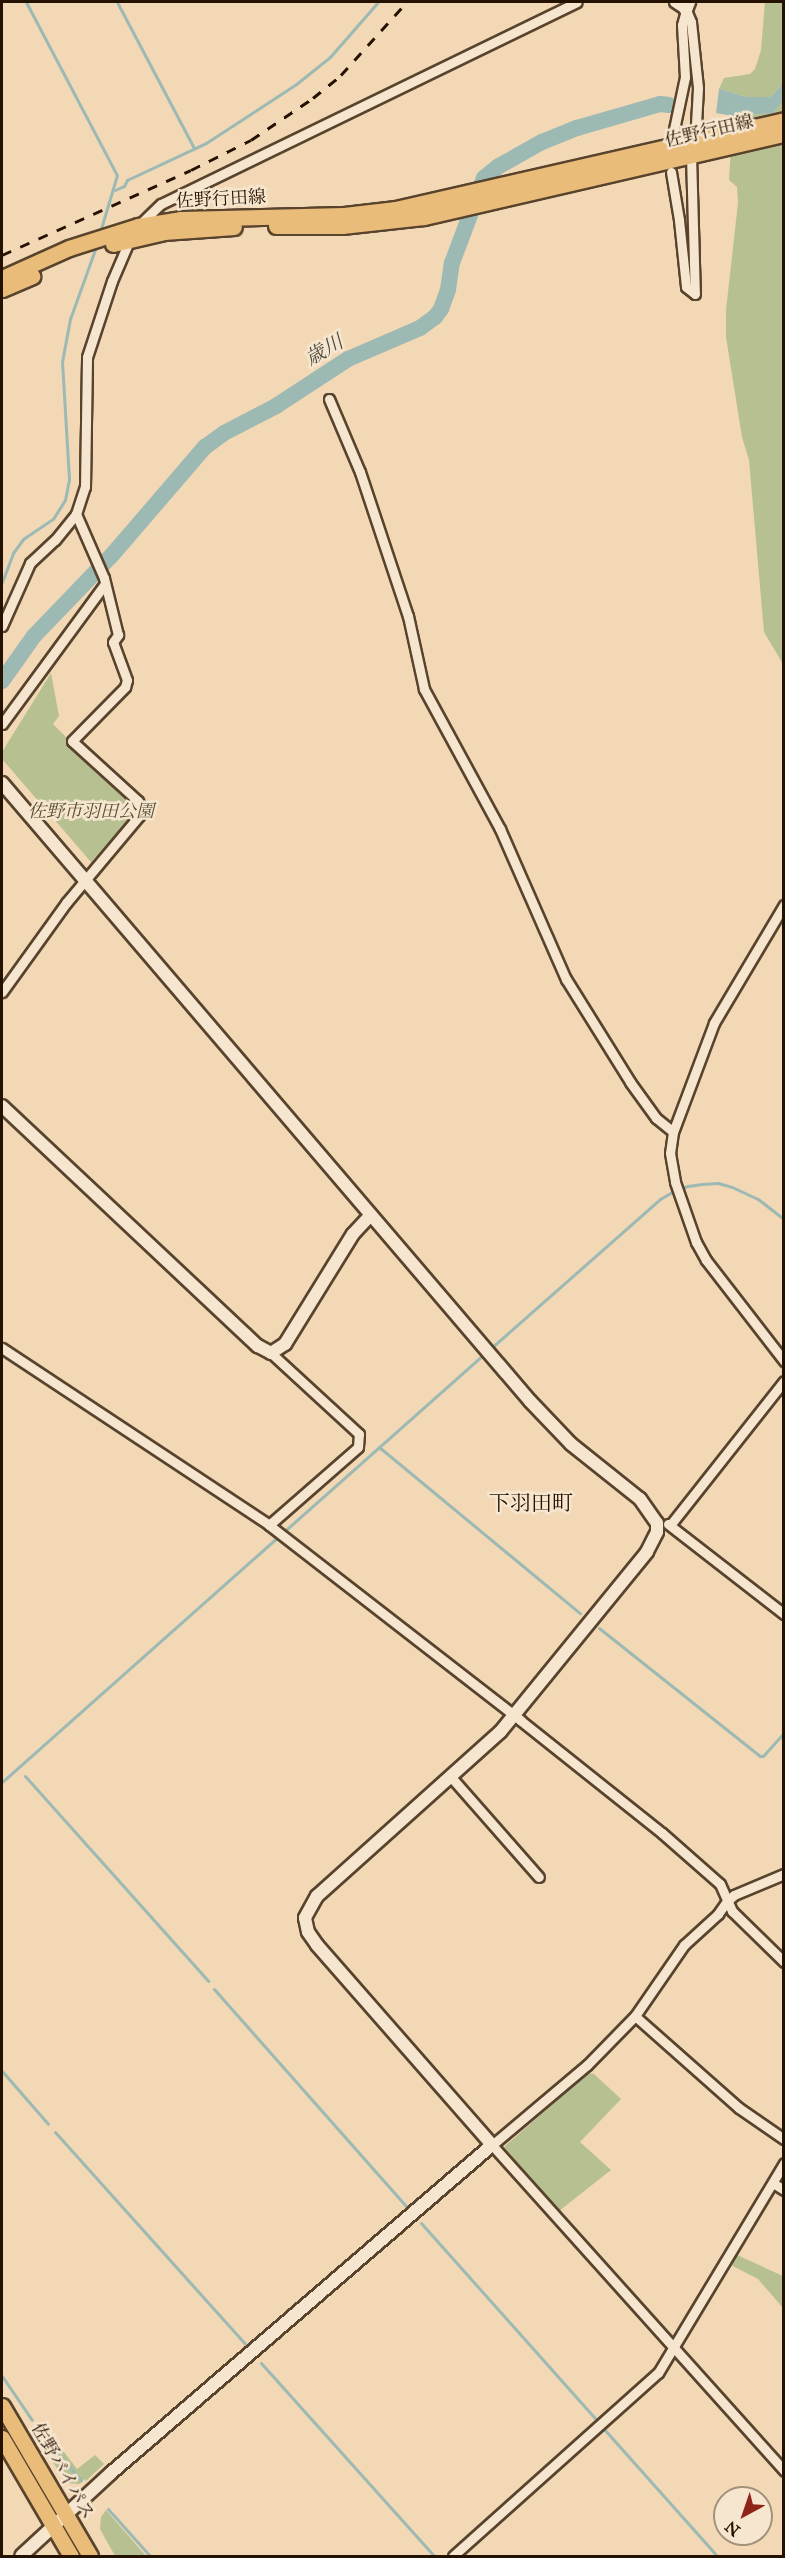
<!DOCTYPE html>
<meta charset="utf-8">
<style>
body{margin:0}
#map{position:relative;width:785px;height:2558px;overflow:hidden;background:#f2d8b5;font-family:"IM FELL Great Primer","Noto Serif JP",serif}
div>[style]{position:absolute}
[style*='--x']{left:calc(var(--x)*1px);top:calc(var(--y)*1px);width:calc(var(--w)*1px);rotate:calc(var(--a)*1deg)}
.green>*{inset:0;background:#b6c091}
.water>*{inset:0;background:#9cb9b4}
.stream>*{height:3px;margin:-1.5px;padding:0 1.5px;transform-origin:1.5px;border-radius:1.5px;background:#9cb9b4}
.river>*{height:16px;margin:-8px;padding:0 8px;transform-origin:8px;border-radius:8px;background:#9cb9b4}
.roads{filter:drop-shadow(2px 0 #58432d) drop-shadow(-2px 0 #58432d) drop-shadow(0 2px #58432d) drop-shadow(0 -2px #58432d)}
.minor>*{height:9px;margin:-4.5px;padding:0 4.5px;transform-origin:4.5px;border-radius:4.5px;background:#f7e6cf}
.tertiary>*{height:12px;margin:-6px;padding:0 6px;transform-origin:6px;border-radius:6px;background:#f7e6cf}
.primary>*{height:15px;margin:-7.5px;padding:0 7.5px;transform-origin:7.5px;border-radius:7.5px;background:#e9bc7a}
.trunk>*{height:15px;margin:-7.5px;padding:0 7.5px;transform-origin:7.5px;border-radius:7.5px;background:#e9bc7a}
.rail>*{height:3px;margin-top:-1.5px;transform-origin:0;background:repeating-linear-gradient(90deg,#241100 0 10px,transparent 0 20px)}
span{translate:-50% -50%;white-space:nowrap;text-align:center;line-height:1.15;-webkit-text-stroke:5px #f7e6cf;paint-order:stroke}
.street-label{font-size:18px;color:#241100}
.park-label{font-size:18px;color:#574e33;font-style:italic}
.water-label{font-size:20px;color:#4e4c3f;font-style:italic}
.quarter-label{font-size:21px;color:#241100}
.frame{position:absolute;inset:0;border:3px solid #241100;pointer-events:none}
.north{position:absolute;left:713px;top:2486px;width:60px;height:60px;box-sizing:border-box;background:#f7e6cf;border:2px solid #a3917c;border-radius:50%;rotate:220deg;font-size:16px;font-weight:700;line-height:24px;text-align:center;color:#241100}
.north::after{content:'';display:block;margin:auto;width:21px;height:27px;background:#8f2418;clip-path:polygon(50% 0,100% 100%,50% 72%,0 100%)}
</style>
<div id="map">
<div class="green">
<i style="clip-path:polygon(765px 2px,783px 2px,783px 77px,780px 87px,770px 97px,761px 98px,747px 97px,719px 89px,724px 78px,750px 74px,755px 69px,761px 50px)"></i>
<i style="clip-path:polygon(783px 102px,783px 664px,764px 632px,749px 460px,742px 437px,726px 337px,726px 310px,738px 203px,737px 187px,729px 180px,733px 116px,773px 113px)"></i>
<i style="clip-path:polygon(51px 673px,59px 716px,53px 724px,68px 739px,66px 743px,134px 805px,135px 812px,91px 862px,2px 759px,2px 752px)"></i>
<i style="clip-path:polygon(588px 2073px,594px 2074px,621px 2099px,580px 2142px,611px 2170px,559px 2211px,504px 2147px)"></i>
<i style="clip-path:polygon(735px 2254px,783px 2276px,783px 2308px,758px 2279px,729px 2264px)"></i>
<i style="clip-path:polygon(48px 2431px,77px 2469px,95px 2455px,104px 2464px,86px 2481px,84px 2479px,80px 2484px,67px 2483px,37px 2439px)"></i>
<i style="clip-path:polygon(106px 2510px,146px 2556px,115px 2556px,100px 2529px,101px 2517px)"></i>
</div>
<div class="water">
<i style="clip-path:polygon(783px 77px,783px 102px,773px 113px,733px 116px,716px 113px,719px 89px,747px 97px,770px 97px,780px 87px)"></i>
</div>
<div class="stream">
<i style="--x:26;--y:2;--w:195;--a:62.3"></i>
<i style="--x:117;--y:175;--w:59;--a:106.6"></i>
<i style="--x:117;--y:2;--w:165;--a:62.2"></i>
<i style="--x:115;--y:190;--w:10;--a:-24"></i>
<i style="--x:124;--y:186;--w:7;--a:-63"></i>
<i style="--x:127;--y:180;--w:87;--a:-25.1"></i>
<i style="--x:206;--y:143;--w:106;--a:-33.1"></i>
<i style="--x:295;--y:85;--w:45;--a:-38.7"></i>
<i style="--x:330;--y:57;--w:73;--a:-48.9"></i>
<i style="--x:2;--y:582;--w:31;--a:-69"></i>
<i style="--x:13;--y:553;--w:17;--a:-54"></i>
<i style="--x:23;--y:539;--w:36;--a:-34"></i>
<i style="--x:53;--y:519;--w:22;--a:-58"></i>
<i style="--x:65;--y:500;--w:21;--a:-79"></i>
<i style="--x:69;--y:479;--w:117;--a:-93.4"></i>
<i style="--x:62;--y:362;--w:44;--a:-79.5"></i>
<i style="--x:70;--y:319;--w:80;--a:-70.2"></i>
<i style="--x:490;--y:1349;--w:227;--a:-41.4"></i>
<i style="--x:660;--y:1199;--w:14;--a:-30"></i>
<i style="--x:672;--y:1192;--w:17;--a:-21"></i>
<i style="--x:688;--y:1186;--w:14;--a:-8"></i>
<i style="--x:702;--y:1184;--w:16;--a:-4"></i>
<i style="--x:718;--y:1183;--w:15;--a:16"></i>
<i style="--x:732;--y:1187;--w:29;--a:25"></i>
<i style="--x:758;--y:1199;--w:33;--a:38"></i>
<i style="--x:379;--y:1447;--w:261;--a:39.6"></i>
<i style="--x:599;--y:1628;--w:206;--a:38.5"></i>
<i style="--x:760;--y:1756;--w:3;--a:0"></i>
<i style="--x:763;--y:1756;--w:31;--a:-48"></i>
<i style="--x:25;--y:1776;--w:275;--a:48.2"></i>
<i style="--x:2;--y:1782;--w:646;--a:-41.61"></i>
<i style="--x:214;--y:1989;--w:291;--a:48.5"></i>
<i style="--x:2;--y:2071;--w:70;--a:49"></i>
<i style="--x:55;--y:2132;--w:286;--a:48.1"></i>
<i style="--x:421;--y:2223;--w:268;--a:48.3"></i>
<i style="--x:261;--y:2363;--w:259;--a:48.1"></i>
<i style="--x:2;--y:2376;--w:53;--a:55.7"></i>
<i style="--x:604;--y:2429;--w:170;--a:48.3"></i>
<i style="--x:47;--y:2441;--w:52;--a:48.9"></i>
<i style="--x:108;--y:2509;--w:63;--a:48.2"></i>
</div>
<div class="river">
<i style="--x:2;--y:681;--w:55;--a:-54.6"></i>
<i style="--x:34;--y:636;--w:112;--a:-46.1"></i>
<i style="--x:112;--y:555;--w:143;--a:-49.3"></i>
<i style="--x:205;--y:447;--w:24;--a:-36"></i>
<i style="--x:224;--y:433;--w:59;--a:-27.4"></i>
<i style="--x:276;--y:406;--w:86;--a:-33.1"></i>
<i style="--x:348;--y:359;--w:78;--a:-23.3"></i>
<i style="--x:420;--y:328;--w:19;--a:-36"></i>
<i style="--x:435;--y:317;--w:10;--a:-53"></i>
<i style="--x:441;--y:309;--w:20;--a:-70"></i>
<i style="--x:448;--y:290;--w:27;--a:-82"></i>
<i style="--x:452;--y:263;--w:91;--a:-69.4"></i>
<i style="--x:484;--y:178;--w:19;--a:-39"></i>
<i style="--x:499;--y:166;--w:49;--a:-29.2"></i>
<i style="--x:542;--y:142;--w:38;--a:-22"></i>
<i style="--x:577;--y:128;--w:86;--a:-16.1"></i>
<i style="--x:660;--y:104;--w:9;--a:6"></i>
</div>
<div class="roads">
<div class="minor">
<i style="--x:674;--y:2;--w:14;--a:34"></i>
<i style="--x:686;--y:10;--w:13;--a:67"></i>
<i style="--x:691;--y:22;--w:66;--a:83.9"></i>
<i style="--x:698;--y:88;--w:53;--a:93.2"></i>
<i style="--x:673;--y:134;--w:58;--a:-78.1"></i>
<i style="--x:685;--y:77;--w:52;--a:-93.3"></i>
<i style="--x:682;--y:25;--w:16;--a:-75"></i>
<i style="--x:691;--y:155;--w:139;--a:88.4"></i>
<i style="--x:671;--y:172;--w:49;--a:80.5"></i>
<i style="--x:679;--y:220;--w:67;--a:84"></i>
<i style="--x:686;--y:287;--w:11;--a:38"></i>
<i style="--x:139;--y:225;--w:30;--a:-44"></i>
<i style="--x:161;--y:204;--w:462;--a:-25.9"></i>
<i style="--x:329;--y:399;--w:79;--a:67"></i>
<i style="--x:360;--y:472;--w:152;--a:71.6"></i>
<i style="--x:408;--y:616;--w:75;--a:77.6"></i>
<i style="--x:424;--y:689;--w:159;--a:61.5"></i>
<i style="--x:500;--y:829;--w:164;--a:66.3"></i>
<i style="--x:566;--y:979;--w:121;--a:58.1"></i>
<i style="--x:630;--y:1082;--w:44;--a:54.2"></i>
<i style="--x:656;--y:1118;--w:22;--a:39"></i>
<i style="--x:2;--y:626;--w:69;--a:-66"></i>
<i style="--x:30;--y:563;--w:34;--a:-43"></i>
<i style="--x:55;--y:540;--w:33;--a:-51"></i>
<i style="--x:76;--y:514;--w:28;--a:-72"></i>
<i style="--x:85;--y:487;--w:130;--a:-89.1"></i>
<i style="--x:87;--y:357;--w:80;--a:-71.8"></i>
<i style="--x:112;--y:281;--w:46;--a:-66.8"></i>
<i style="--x:2;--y:724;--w:174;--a:-53.7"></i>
<i style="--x:784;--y:905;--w:137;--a:120.7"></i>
<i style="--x:714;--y:1023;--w:116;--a:110.6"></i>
<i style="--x:673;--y:1132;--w:21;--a:98"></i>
<i style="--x:670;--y:1153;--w:29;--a:80"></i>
<i style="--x:675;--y:1182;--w:64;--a:70.7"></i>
<i style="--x:696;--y:1242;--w:21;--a:61"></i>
<i style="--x:706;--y:1260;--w:128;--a:52.3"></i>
<i style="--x:2;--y:992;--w:110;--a:-54.3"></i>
<i style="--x:66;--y:903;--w:114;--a:-50"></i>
<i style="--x:139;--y:816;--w:8;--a:-67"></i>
<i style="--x:142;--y:809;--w:9;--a:-117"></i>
<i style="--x:138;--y:801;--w:89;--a:-137.7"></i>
<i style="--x:72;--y:741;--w:76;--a:-45.5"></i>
<i style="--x:125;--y:687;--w:7;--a:-74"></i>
<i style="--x:127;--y:680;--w:40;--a:-110.2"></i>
<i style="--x:113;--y:642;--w:9;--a:-54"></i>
<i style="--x:118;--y:635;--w:59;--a:-103.8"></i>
<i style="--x:104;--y:578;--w:70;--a:-113.6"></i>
<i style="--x:2;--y:1348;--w:320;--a:33.5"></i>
<i style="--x:269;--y:1525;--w:318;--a:37.8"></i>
<i style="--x:520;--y:1720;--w:181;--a:38.5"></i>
<i style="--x:662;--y:1833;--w:77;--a:41.3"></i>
<i style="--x:720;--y:1884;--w:30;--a:66"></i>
<i style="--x:732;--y:1911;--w:73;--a:44.4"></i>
<i style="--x:668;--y:1524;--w:147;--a:37.8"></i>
<i style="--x:671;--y:1524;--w:182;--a:-51.7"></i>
<i style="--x:269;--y:1525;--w:118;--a:-41.2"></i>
<i style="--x:358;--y:1447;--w:13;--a:-86"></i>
<i style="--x:359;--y:1434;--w:120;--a:-137.4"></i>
<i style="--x:451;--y:1777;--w:133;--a:48.7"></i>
<i style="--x:784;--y:1874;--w:54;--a:157.2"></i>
<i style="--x:734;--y:1895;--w:9;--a:139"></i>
<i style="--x:727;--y:1901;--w:16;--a:125"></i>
<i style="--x:718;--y:1914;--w:46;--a:137.6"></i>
<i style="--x:684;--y:1945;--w:86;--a:124.6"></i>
<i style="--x:635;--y:2016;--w:69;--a:134.4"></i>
<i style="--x:587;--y:2065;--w:124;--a:139.9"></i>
<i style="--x:492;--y:2145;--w:438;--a:48.1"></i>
<i style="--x:635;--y:2016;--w:139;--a:41.5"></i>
<i style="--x:739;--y:2108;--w:55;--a:34.6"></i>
<i style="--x:773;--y:2183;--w:13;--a:32"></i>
<i style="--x:453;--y:2556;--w:275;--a:-41.8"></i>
<i style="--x:658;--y:2373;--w:245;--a:-59"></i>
</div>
<div class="tertiary">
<i style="--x:686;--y:10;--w:9;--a:-69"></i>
<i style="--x:2;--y:783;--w:813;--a:49.49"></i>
<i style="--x:530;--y:1401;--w:59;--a:46.4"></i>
<i style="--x:571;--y:1444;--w:88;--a:38.6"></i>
<i style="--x:640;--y:1499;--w:29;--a:55"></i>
<i style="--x:657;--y:1523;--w:9;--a:90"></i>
<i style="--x:657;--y:1532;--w:22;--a:117"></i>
<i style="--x:647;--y:1552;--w:232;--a:129.2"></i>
<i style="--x:500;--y:1732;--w:246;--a:138.1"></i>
<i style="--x:317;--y:1896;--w:25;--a:119"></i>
<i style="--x:305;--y:1918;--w:14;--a:78"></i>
<i style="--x:308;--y:1932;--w:16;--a:55"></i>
<i style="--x:317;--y:1945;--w:266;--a:48.8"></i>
<i style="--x:492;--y:2145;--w:503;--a:139.28"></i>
<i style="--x:111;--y:2473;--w:122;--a:137.3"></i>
<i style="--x:2;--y:1106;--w:351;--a:43.2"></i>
<i style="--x:258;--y:1346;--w:15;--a:28"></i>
<i style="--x:271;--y:1353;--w:17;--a:-33"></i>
<i style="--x:285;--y:1344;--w:129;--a:-58.3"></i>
<i style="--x:353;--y:1234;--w:26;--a:-47"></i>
</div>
<div class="primary">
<i style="--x:276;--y:226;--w:66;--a:0"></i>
<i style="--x:342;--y:226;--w:82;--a:-6.3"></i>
<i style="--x:424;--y:217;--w:369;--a:-13"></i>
<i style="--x:113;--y:244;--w:52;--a:-13.2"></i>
<i style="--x:164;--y:232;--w:70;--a:-4.1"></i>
<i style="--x:2;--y:278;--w:73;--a:-24.1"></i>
<i style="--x:69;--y:248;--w:72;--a:-17.7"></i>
<i style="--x:138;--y:226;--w:44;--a:-9.2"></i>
<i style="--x:181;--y:219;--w:163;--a:-1.4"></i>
<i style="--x:344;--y:215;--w:52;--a:-6.6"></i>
<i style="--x:396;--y:209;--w:398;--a:-12.9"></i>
<i style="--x:2;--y:289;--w:33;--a:-23"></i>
</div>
<div class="trunk">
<i style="--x:2;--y:2406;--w:174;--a:59.6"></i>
<i style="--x:2;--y:2438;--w:137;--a:59.7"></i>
</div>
</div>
<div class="rail">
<i style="--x:2;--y:255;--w:207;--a:-24.2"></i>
<i style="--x:191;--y:170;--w:67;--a:-26.6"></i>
<i style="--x:251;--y:140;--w:75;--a:-34.1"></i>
<i style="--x:313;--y:98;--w:36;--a:-39"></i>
<i style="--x:341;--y:75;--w:98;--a:-47.9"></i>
</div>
<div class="street-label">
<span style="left:709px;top:131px;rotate:-13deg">佐野行田線</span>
<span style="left:221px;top:199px;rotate:-3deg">佐野行田線</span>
<span style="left:63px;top:2471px;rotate:60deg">佐野バイパス</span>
</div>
<div class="park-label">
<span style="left:91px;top:811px">佐野市羽田公園</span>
</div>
<div class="water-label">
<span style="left:324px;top:350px;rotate:-30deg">歳川</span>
</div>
<div class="quarter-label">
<span style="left:531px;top:1503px">下羽田町</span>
</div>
<div class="frame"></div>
<div class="north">N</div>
</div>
